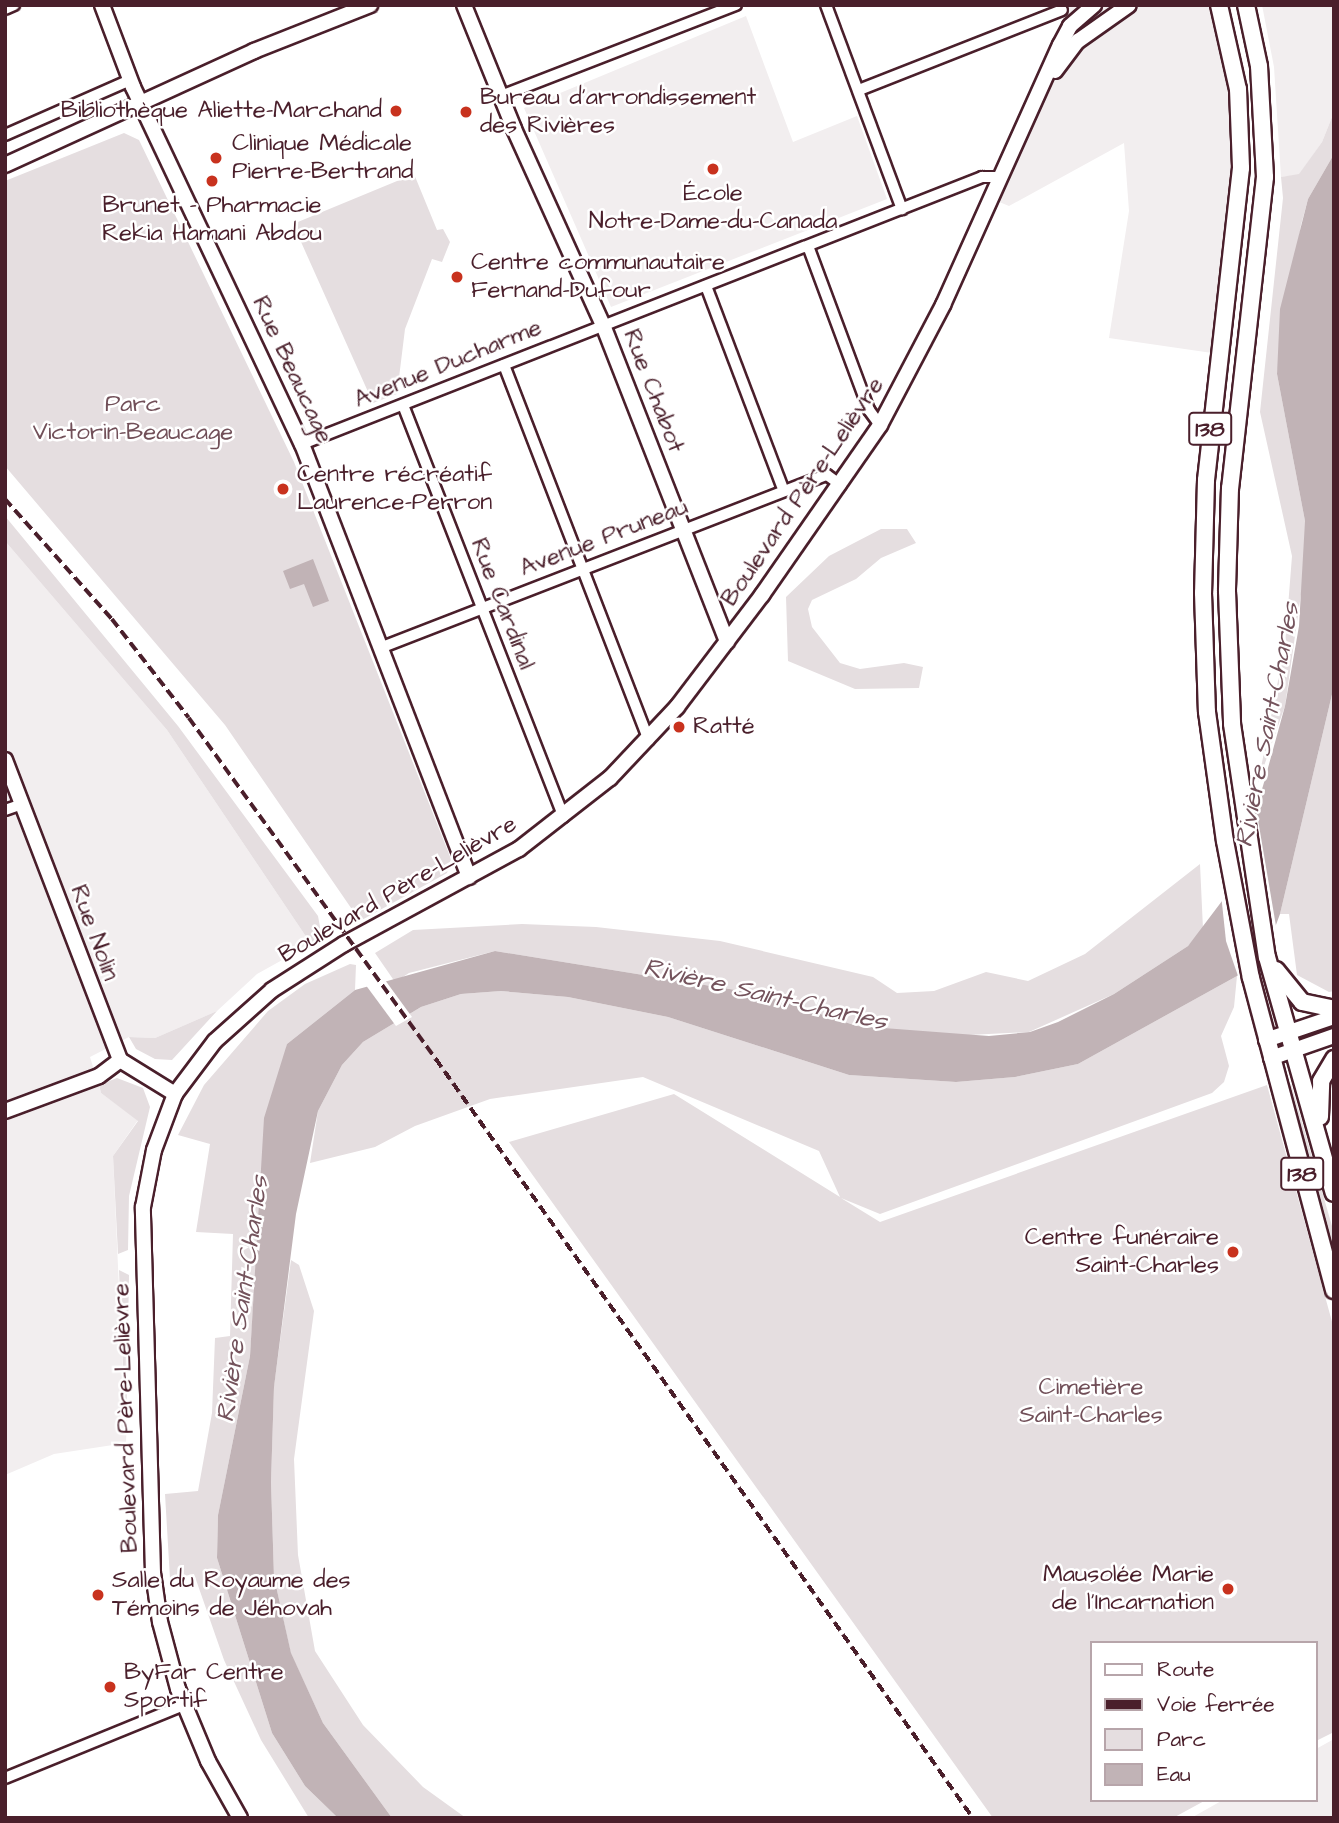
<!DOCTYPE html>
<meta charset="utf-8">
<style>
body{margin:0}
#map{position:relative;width:1339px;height:1823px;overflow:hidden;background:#fff;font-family:"Architects Daughter",sans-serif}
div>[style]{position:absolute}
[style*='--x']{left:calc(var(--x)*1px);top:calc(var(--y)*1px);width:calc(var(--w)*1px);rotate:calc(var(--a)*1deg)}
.built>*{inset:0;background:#f2eeef}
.green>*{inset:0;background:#e5dee0}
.water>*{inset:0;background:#c1b3b6}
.pier>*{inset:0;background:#fff}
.roads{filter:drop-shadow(2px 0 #4a1f2b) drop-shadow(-2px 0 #4a1f2b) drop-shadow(0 2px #4a1f2b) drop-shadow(0 -2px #4a1f2b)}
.street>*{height:10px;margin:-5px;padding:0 5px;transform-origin:5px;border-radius:5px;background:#fff}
.secondary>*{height:14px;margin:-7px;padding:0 7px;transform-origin:7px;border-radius:7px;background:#fff}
.primary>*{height:16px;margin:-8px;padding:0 8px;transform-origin:8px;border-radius:8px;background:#fff}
.rail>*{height:3.5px;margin-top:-1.75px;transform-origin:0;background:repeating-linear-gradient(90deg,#4a1f2b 0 10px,transparent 0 15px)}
.dots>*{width:19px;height:19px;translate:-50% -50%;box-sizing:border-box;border:4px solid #fff;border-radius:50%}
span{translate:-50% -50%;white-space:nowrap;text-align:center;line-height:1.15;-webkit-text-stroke:5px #fff;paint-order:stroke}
.shield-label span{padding:2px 5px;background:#fff;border:2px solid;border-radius:5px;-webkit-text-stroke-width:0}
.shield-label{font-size:23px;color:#4a1f2b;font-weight:700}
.poi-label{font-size:24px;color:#4a1f2b}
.left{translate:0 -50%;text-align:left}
.right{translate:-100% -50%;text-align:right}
.street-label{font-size:24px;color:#4a1f2b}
.park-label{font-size:24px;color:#714f58}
.water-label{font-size:26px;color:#74535c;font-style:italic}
.frame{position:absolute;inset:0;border:7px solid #4a1f2b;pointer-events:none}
.legend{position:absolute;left:1090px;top:1641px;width:228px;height:161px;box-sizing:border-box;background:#fff;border:2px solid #b7a5aa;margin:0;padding:9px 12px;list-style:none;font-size:21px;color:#4a1f2b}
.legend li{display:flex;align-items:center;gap:14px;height:35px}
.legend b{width:35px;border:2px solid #b7a5aa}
</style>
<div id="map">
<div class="built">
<i style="clip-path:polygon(1064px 5px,1219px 5px,1241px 132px,1219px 354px,1109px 338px,1129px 211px,1124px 143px,1009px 206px,992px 199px,1062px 44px)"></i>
<i style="clip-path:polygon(1262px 5px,1334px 5px,1334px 112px,1322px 142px,1299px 175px,1281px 177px,1274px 67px)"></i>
<i style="clip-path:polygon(746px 16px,793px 142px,857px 116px,887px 199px,611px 307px,524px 108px)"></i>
<i style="clip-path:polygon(5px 541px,167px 730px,311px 944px,257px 974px,217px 1011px,155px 1038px,129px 1037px,90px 1057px,101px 1093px,138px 1120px,113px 1156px,126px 1443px,54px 1454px,5px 1475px)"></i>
<i style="clip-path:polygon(1334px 1739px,1334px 1818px,1191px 1818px,1223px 1800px,1316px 1800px,1316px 1749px)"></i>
</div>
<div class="green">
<i style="clip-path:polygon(1334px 112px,1334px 154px,1308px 199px,1301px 225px,1277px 374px,1305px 521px,1306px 559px,1285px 706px,1258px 783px,1285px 645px,1292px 556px,1260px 412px,1283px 198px,1281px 177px,1299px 174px,1322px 142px)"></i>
<i style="clip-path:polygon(124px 133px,139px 140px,294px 462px,451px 859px,447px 873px,360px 921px,225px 725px,5px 466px,5px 181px)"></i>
<i style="clip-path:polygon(414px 174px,437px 230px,443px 229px,450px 242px,442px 262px,432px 259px,405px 329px,397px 394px,373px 403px,293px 224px)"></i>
<i style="clip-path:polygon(5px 516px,178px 726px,318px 916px,322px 938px,311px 944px,167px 730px,5px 541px)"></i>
<i style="clip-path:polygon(881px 529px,907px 529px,916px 543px,881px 558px,856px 579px,812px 600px,808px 609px,812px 627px,840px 663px,860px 669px,904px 663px,923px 667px,919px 688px,855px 689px,788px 661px,786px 597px,829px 556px)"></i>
<i style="clip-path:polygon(1334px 686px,1334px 991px,1329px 992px,1297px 975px,1289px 914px,1280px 914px)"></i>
<i style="clip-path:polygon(1200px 864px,1203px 929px,1188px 946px,1114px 994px,1029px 1032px,949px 1036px,857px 1026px,760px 994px,495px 951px,409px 973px,395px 982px,375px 953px,413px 930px,522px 924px,596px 927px,720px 941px,873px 977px,897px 993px,934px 991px,986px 972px,1028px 981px,1085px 954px)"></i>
<i style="clip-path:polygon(350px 964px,356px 965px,355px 990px,287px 1044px,258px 1234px,250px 1356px,218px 1515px,217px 1558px,272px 1733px,305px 1786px,338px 1818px,309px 1818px,261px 1740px,224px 1660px,194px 1574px,170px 1579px,165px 1494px,198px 1491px,212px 1413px,215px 1338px,230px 1336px,233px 1234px,196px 1232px,210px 1144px,178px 1135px,204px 1085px,268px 1011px,305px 984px)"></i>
<i style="clip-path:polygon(1237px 976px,1234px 1007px,1221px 1036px,1229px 1066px,1224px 1082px,1212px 1093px,880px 1214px,841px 1198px,880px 1222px,1267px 1085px,1334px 1329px,1334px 1732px,1316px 1741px,1316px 1643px,1092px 1643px,1092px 1800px,1206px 1800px,1173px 1818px,993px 1818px,509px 1142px,674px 1094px,840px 1197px,819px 1151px,643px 1077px,490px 1099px,415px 1126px,375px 1147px,310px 1163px,318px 1111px,342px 1065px,363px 1042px,421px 1007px,461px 994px,501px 991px,568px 997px,668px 1017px,849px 1075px,956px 1082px,1015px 1077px,1078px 1064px)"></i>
<i style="clip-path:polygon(217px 1011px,172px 1060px,155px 1059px,136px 1049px,129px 1037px,155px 1038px)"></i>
<i style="clip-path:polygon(117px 1078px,143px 1088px,150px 1107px,129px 1196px,128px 1250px,118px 1254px,113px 1156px,138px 1121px,101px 1093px,99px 1085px)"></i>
<i style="clip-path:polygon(1291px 1084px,1334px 1233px,1334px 1263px,1287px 1086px)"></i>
<i style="clip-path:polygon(291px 1260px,299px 1265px,314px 1311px,294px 1459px,298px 1555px,315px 1651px,363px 1725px,423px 1787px,466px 1818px,392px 1818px,323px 1723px,291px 1654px,274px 1577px,271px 1482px,274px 1386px)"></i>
<i style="clip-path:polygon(119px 1270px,129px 1275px,126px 1443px)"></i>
</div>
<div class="water">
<i style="clip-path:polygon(1334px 154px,1334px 686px,1280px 914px,1267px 949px,1237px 976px,1078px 1064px,1015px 1077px,956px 1082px,849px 1075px,668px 1017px,568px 997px,501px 991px,461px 994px,421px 1007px,363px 1042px,342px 1065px,318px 1111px,296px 1214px,274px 1387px,271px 1482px,274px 1577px,291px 1653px,323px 1723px,392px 1818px,338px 1818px,305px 1786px,272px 1733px,217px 1558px,218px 1515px,250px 1356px,264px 1118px,287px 1044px,355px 990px,495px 951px,760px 994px,857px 1026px,989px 1036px,1030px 1032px,1058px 1022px,1114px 994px,1188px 946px,1222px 901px,1263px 786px,1285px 706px,1299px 626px,1305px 521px,1277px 374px,1280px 309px,1308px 199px)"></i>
<i style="clip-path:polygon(313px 559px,329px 601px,313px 607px,304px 584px,290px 589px,283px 571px)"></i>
</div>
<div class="pier">
<i style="clip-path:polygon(1257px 814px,1277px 932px,1272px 947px,1238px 976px,1226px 941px,1221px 894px,1246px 824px)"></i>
<i style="clip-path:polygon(385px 980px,412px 1017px,396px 1026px,365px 984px)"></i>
</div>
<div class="roads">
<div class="street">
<i style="--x:826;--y:5;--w:218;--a:69.6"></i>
<i style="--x:5;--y:9;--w:10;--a:-24"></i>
<i style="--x:859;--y:90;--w:218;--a:-21.5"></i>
<i style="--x:501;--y:96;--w:252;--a:-21.2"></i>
<i style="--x:5;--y:135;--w:137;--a:-23.7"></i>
<i style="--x:808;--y:246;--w:175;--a:69.6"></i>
<i style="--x:869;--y:410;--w:19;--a:54"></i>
<i style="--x:706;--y:286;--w:219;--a:69.2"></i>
<i style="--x:504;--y:365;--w:402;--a:68.9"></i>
<i style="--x:403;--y:405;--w:442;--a:68.7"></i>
<i style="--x:302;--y:444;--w:731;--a:-21.44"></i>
<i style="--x:982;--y:177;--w:20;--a:0"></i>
<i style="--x:380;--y:648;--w:479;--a:-21.2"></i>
<i style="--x:827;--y:475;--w:17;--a:36"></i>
<i style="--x:5;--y:810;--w:18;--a:-19"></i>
<i style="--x:5;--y:1778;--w:193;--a:-22.2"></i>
</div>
<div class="secondary">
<i style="--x:102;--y:5;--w:88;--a:69.3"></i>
<i style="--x:133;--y:87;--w:395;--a:64.7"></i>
<i style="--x:302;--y:444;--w:464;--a:68.9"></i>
<i style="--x:464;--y:5;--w:134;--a:68"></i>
<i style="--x:514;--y:129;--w:215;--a:65.6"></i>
<i style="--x:603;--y:325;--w:340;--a:68.6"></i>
<i style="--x:1055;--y:71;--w:38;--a:-53"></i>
<i style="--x:1078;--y:41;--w:62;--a:-35.2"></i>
<i style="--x:5;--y:165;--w:274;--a:-24.6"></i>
<i style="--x:254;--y:51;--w:125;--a:-21.6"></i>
<i style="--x:5;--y:760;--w:321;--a:69"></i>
<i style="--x:120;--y:1060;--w:65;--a:31.7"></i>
<i style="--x:1266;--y:1040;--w:72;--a:-18.7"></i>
<i style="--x:1271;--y:1058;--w:67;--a:-19.2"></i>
<i style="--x:5;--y:1111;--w:100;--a:-20.4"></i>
<i style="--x:99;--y:1076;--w:26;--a:-37"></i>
<i style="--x:240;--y:1818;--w:65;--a:-119.3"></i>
<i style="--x:208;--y:1761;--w:78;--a:-112.6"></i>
<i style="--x:178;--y:1689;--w:69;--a:-105"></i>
<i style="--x:160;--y:1622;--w:49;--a:-98.1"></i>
<i style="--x:153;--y:1573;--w:366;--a:-91.6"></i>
<i style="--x:143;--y:1207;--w:58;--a:-79.1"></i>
<i style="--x:154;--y:1150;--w:60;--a:-69.4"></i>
<i style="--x:175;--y:1094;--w:66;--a:-53"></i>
<i style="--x:215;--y:1041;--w:76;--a:-41.8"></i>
<i style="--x:272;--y:990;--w:85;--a:-32.6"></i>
<i style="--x:344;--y:944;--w:199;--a:-28.5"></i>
<i style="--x:519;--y:849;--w:115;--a:-38"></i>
<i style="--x:610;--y:778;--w:98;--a:-46.7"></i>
<i style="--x:677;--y:707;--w:141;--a:-52.8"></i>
<i style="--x:762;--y:595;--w:207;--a:-55.2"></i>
<i style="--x:880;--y:425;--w:136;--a:-62.3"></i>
<i style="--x:943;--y:305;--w:285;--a:-65.8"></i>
<i style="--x:1060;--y:45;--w:21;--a:-62"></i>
<i style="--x:1070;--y:26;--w:32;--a:-41"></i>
</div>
<div class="primary">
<i style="--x:1219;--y:5;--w:86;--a:77.3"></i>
<i style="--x:1238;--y:89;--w:79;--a:87.8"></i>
<i style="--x:1241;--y:168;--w:314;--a:96.4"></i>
<i style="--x:1206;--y:480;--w:113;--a:91.5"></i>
<i style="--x:1203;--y:593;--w:119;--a:88.1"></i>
<i style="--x:1207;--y:712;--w:130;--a:82.1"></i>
<i style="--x:1225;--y:841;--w:139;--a:79.3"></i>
<i style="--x:1251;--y:978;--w:323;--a:75.1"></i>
<i style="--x:1246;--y:5;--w:62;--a:78"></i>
<i style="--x:1259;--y:66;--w:111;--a:86.9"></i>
<i style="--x:1265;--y:177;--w:313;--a:96.4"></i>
<i style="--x:1230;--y:488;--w:103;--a:91.7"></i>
<i style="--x:1227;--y:591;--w:133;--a:87.8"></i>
<i style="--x:1232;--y:724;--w:236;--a:81.5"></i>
<i style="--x:1267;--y:957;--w:245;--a:74.2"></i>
<i style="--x:1276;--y:970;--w:41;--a:50.9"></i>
<i style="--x:1302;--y:1002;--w:33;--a:12"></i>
<i style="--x:1320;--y:1117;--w:36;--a:-88"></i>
<i style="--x:1321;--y:1081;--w:26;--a:-59"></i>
</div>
</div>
<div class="rail">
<i style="--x:5;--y:499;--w:161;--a:48.3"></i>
<i style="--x:112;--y:619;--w:125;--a:52.1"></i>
<i style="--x:189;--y:718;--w:421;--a:54.1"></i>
<i style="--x:436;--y:1059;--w:930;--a:54.72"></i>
</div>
<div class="dots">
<i style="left:396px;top:111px;background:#c8321e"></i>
<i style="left:466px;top:112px;background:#c8321e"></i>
<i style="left:216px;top:158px;background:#c8321e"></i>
<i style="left:713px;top:169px;background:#c8321e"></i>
<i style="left:212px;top:181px;background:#c8321e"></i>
<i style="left:457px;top:277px;background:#c8321e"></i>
<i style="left:283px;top:489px;background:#c8321e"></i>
<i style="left:679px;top:727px;background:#c8321e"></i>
<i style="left:1233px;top:1252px;background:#c8321e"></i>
<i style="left:1228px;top:1589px;background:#c8321e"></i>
<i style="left:98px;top:1595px;background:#c8321e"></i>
<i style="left:110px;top:1687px;background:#c8321e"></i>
</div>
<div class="shield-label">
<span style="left:1210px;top:429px">138</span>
<span style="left:1302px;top:1174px">138</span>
</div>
<div class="poi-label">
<span class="left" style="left:480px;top:112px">Bureau d'arrondissement<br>des Rivières</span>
<span class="right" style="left:382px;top:111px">Bibliothèque Aliette-Marchand</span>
<span class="left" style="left:232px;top:158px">Clinique Médicale<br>Pierre-Bertrand</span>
<span style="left:713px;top:208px">École<br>Notre-Dame-du-Canada</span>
<span style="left:212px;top:220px">Brunet - Pharmacie<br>Rekia Hamani Abdou</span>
<span class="left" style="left:471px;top:277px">Centre communautaire<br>Fernand-Dufour</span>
<span class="left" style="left:297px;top:489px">Centre récréatif<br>Laurence-Perron</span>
<span class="left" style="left:693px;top:727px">Ratté</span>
<span class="right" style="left:1219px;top:1252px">Centre funéraire<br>Saint-Charles</span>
<span class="right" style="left:1214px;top:1589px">Mausolée Marie<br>de l'Incarnation</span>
<span class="left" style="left:112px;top:1595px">Salle du Royaume des<br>Témoins de Jéhovah</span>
<span class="left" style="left:124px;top:1687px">ByFar Centre<br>Sportif</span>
</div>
<div class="street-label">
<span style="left:448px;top:364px;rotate:-22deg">Avenue Ducharme</span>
<span style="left:292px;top:370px;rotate:65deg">Rue Beaucage</span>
<span style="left:653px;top:391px;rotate:69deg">Rue Chabot</span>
<span style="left:803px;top:492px;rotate:-56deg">Boulevard Père-Lelièvre</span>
<span style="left:604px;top:538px;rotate:-21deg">Avenue Pruneau</span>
<span style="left:502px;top:604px;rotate:69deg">Rue Cardinal</span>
<span style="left:398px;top:890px;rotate:-30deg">Boulevard Père-Lelièvre</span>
<span style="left:94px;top:933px;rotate:70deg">Rue Nolin</span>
<span style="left:126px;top:1418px;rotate:-92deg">Boulevard Père-Lelièvre</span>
</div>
<div class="park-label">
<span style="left:133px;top:419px">Parc<br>Victorin-Beaucage</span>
<span style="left:1091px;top:1402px">Cimetière<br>Saint-Charles</span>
</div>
<div class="water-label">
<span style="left:1268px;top:725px;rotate:-79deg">Rivière Saint-Charles</span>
<span style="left:765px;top:995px;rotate:13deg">Rivière Saint-Charles</span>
<span style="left:243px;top:1299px;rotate:-82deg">Rivière Saint-Charles</span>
</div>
<div class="frame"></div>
<ul class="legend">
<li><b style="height:9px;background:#fff"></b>Route</li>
<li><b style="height:9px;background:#4a1f2b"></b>Voie ferrée</li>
<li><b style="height:19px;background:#e5dee0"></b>Parc</li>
<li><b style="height:19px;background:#c1b3b6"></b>Eau</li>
</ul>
</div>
